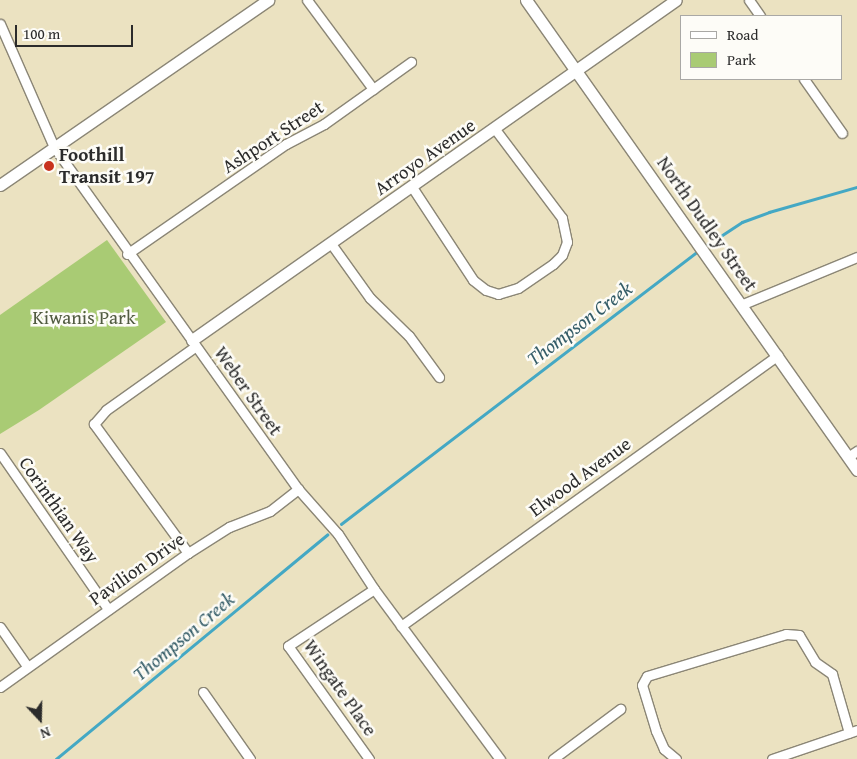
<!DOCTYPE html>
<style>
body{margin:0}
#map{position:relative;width:857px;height:759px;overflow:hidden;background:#ebe2c1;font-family:"Gentium Book Plus",serif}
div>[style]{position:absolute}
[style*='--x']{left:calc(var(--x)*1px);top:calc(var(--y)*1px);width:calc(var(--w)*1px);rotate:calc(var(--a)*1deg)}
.green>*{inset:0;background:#a9cb74}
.stream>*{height:2.5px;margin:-1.25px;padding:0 1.25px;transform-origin:1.25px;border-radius:1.25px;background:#44a8c4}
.roads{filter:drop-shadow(1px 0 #8b8676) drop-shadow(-1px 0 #8b8676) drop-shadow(0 1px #8b8676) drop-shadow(0 -1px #8b8676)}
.minor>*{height:9px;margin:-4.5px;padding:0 4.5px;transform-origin:4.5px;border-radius:4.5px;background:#fff}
.tertiary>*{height:11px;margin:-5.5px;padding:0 5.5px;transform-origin:5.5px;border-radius:5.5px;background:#fff}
.dots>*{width:14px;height:14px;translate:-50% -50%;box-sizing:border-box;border:2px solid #fdfcf7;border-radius:50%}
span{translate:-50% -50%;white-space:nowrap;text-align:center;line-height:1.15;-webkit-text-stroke:5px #fdfcf7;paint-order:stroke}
.street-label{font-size:19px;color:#2b2b2b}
.poi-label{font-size:19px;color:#2b2b2b;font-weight:700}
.left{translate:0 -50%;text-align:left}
.park-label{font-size:19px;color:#515b41}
.water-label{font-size:20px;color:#355d68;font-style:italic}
.legend{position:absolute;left:680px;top:15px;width:162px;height:65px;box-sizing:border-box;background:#fdfcf7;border:1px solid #a9a8a5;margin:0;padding:6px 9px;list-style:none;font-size:15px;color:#2b2b2b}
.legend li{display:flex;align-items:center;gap:10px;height:25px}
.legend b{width:25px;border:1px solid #a9a8a5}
.north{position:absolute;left:15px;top:694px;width:50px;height:50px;-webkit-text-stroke:4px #fdfcf7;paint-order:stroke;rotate:159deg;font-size:14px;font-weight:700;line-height:20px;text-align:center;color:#2b2b2b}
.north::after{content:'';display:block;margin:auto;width:18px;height:22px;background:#2b2b2b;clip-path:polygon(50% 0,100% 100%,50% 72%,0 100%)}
.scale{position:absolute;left:15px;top:25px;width:118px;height:22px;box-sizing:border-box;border:2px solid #2b2b2b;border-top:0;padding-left:6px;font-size:15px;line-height:18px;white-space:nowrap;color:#2b2b2b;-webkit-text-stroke:4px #fdfcf7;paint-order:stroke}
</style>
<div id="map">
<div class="green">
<i style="clip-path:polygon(107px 240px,166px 322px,39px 410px,0 434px,0 315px)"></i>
</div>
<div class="stream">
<i style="--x:704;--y:247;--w:45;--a:-33.3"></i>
<i style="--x:742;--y:222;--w:29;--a:-20"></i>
<i style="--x:769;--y:212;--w:91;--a:-15.9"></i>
<i style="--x:341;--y:524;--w:451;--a:-37.4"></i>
<i style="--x:56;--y:759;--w:352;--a:-39.6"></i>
</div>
<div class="roads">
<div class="minor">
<i style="--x:307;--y:0;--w:111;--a:53.4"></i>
<i style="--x:749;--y:0;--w:19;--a:55"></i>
<i style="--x:0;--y:24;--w:134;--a:66.3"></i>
<i style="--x:54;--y:147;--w:420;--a:54.5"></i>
<i style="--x:298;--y:489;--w:60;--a:48.4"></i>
<i style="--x:338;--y:534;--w:66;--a:56.8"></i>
<i style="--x:374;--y:589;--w:212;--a:53.5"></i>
<i style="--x:804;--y:79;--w:66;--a:54.9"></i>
<i style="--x:412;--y:187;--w:111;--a:56.7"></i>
<i style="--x:473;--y:280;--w:16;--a:38"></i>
<i style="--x:486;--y:290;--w:13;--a:18"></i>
<i style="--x:498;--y:294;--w:21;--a:-17"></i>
<i style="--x:518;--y:288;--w:42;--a:-34.4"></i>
<i style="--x:553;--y:264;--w:13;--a:-45"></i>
<i style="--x:562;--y:255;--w:14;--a:-69"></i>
<i style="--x:567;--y:242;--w:25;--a:-102"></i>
<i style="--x:562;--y:218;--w:111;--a:-127"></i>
<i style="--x:332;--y:245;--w:65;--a:54.4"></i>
<i style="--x:370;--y:298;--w:54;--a:44.3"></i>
<i style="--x:409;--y:336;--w:51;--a:53.8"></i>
<i style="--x:127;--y:254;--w:193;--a:-34.7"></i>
<i style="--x:286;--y:144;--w:43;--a:-27.8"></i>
<i style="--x:324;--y:124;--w:107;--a:-35.5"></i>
<i style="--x:743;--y:304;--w:123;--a:-22.4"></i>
<i style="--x:0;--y:453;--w:190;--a:55.3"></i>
<i style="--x:848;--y:457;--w:11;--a:-34"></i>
<i style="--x:188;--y:553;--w:160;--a:-126.1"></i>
<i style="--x:94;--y:424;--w:18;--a:-49"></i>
<i style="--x:106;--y:410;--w:110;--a:-35.4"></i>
<i style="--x:401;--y:626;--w:464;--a:-35.7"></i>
<i style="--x:0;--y:627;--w:47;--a:55.3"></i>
<i style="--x:0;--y:687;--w:231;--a:-35.5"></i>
<i style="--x:188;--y:553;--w:49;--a:-32.4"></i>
<i style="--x:229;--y:527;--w:44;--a:-21.3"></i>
<i style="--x:270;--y:511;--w:36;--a:-38"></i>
<i style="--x:203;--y:692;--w:82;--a:55"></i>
<i style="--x:369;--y:759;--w:139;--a:-125.6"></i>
<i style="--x:288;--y:646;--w:103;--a:-33.5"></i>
<i style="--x:553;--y:759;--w:84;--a:-36.7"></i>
<i style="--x:676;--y:759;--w:16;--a:-140"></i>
<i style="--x:664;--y:749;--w:20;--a:-114"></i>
<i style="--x:656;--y:731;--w:48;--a:-106.9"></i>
<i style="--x:642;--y:685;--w:10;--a:-61"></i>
<i style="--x:647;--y:676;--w:145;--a:-16.8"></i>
<i style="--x:786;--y:634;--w:13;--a:4"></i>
<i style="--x:799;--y:635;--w:31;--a:59"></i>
<i style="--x:815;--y:662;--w:21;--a:35"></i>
<i style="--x:832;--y:674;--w:61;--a:73.9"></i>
<i style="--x:772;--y:759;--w:90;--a:-18.8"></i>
</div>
<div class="tertiary">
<i style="--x:526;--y:0;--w:575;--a:54.84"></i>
<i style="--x:0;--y:185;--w:326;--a:-34.6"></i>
<i style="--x:192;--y:340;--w:591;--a:-35.09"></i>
</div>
</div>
<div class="dots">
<i style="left:49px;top:166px;background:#c8321e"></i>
</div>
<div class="street-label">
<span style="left:273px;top:137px;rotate:-33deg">Ashport Street</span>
<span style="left:425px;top:157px;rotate:-35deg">Arroyo Avenue</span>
<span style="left:707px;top:224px;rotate:55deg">North Dudley Street</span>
<span style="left:248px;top:391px;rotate:55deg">Weber Street</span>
<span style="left:580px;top:477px;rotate:-36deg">Elwood Avenue</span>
<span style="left:59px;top:510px;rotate:55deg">Corinthian Way</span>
<span style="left:137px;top:569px;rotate:-35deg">Pavilion Drive</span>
<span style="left:340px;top:688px;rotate:55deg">Wingate Place</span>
</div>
<div class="poi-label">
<span class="left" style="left:59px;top:166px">Foothill<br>Transit 197</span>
</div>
<div class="park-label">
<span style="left:84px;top:318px">Kiwanis Park</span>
</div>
<div class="water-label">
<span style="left:579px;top:323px;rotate:-37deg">Thompson Creek</span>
<span style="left:183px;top:636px;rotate:-40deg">Thompson Creek</span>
</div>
<ul class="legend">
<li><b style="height:6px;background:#fff"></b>Road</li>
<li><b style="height:14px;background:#a9cb74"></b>Park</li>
</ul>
<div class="north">N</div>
<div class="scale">100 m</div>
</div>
